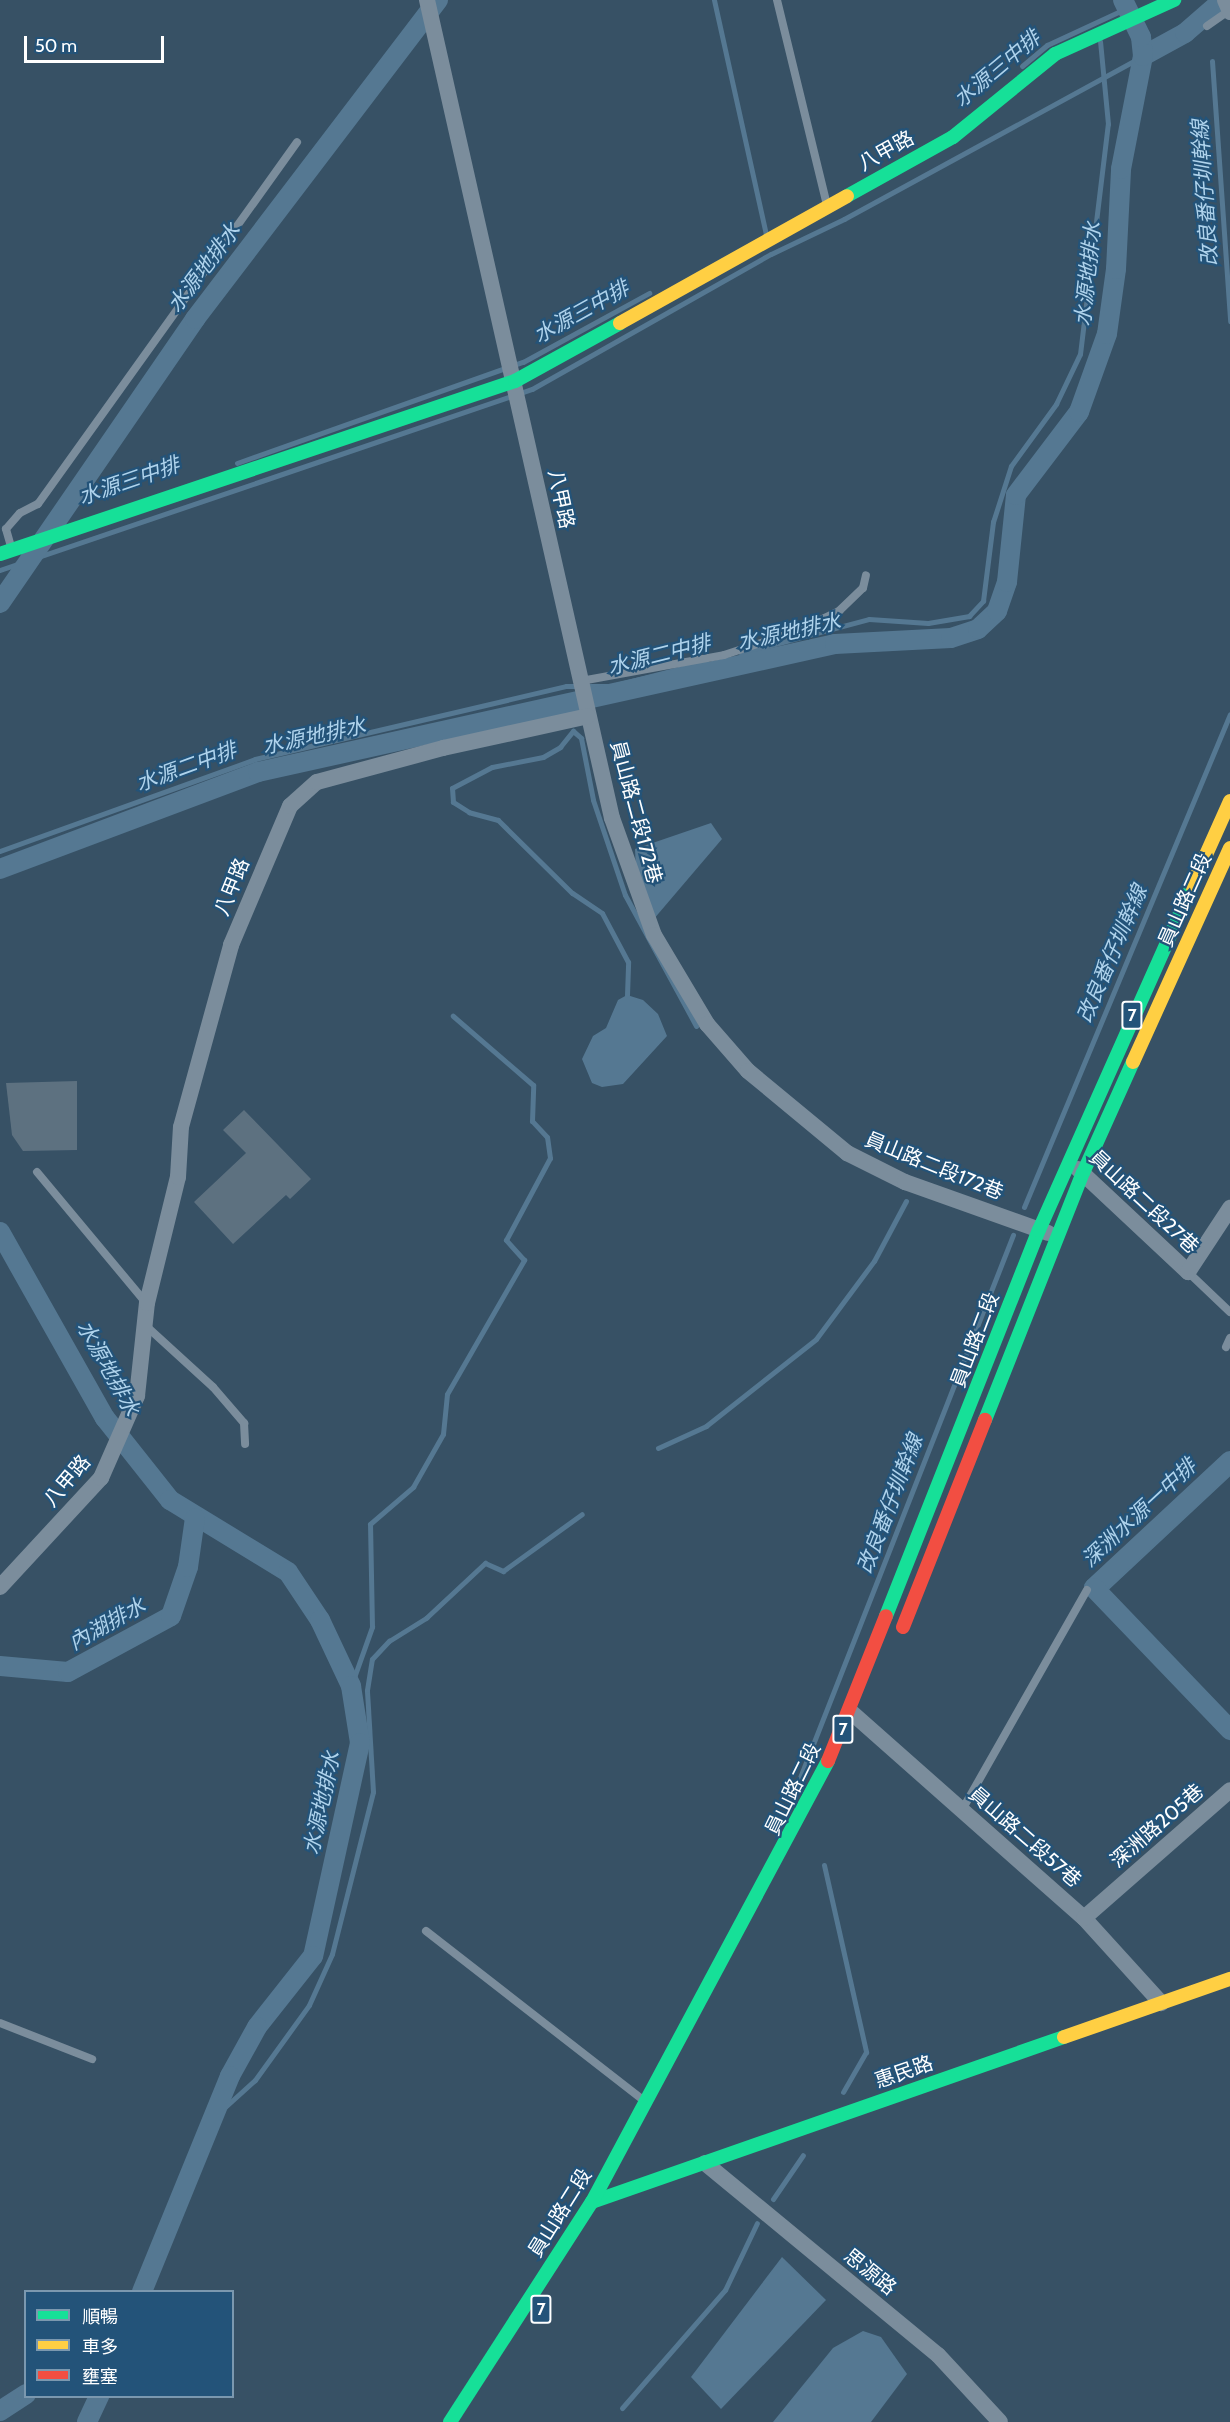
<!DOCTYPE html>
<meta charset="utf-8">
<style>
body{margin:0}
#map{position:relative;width:1230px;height:2422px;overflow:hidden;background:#375165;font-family:Cabin,"Noto Sans TC",sans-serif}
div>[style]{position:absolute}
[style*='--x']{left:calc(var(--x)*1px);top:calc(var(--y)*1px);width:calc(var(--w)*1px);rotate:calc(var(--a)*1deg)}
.water>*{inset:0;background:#557892}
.stream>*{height:5px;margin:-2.5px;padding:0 2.5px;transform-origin:2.5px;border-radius:2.5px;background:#557892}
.canal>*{height:20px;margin:-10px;padding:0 10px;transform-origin:10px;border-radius:10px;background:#557892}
.building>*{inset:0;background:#5d7180}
.lane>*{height:8px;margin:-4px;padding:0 4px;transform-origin:4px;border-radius:4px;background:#7b8d9c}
.street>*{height:16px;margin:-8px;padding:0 8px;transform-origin:8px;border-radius:8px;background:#7b8d9c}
.fast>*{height:14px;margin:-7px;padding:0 7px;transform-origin:7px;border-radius:7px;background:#16e098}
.slow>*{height:14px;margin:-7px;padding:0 7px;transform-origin:7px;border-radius:7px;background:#ffcf43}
.jam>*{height:14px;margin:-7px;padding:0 7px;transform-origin:7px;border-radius:7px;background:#f24e42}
span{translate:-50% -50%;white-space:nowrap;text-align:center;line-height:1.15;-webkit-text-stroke:4.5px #235379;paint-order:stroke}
.shield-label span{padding:2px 4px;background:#235379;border:2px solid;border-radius:4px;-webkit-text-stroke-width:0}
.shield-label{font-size:18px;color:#fff;font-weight:700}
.street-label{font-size:20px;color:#fff}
.water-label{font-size:21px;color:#afd3ec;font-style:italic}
.legend{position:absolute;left:24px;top:2290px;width:210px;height:108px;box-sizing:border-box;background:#235379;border:2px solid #7b98af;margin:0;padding:8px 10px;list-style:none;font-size:18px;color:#fff}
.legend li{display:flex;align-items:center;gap:12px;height:30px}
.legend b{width:30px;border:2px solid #7b98af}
.scale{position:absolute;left:24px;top:36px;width:140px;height:27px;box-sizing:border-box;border:3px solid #fff;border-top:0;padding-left:8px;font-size:18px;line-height:21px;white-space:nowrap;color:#fff;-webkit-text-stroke:4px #235379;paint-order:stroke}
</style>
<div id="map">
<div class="water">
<i style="clip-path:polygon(711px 823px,722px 839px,653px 920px,636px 870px,635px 849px)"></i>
<i style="clip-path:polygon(627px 995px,643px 1000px,658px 1014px,667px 1036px,623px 1084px,602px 1087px,592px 1083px,582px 1059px,593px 1036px,606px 1028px,618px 1000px)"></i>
<i style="clip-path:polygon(782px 2257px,826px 2300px,721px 2409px,691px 2377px)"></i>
<i style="clip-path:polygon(863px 2331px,881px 2337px,907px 2374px,871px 2422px,773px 2422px,833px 2348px)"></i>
</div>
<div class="stream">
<i style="--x:714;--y:0;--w:241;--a:77.5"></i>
<i style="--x:1212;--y:61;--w:261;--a:86"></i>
<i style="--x:1022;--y:66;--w:33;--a:-40"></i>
<i style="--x:1047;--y:45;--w:88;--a:-24.8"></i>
<i style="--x:237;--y:463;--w:303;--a:-19.5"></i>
<i style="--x:523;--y:362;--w:144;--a:-28.7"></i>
<i style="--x:0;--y:570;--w:562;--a:-18.79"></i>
<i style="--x:532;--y:389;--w:274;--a:-29.5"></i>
<i style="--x:771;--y:254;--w:81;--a:-25.6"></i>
<i style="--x:844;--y:219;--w:341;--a:-28.6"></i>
<i style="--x:741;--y:653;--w:132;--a:-14.9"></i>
<i style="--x:869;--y:619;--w:59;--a:3.9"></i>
<i style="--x:928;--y:623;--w:42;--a:-9.7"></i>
<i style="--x:969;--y:616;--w:21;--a:-47"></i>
<i style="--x:983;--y:601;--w:80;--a:-82.8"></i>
<i style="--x:993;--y:522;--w:59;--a:-72.2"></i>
<i style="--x:1011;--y:466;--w:77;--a:-54"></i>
<i style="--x:1056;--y:404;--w:55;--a:-64.4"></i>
<i style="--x:1080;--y:354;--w:232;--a:-83.1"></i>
<i style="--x:1108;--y:124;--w:83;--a:-95.5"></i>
<i style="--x:570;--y:708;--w:2;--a:-90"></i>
<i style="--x:0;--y:851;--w:271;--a:-19.8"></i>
<i style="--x:255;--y:759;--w:319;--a:-13.2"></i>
<i style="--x:566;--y:686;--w:46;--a:0"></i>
<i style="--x:612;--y:686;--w:97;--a:-14.3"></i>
<i style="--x:627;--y:995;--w:33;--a:-88"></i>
<i style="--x:628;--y:962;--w:55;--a:-118"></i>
<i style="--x:602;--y:913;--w:36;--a:-146"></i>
<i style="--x:572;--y:893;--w:104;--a:-135.4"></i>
<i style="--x:498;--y:820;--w:30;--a:-165"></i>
<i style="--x:469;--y:812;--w:19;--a:-148"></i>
<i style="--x:453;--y:802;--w:14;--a:-94"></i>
<i style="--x:452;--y:788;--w:45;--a:-27.7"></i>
<i style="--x:492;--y:767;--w:52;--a:-11.1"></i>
<i style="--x:543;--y:757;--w:20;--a:-30"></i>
<i style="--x:560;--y:747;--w:21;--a:-51"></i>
<i style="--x:573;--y:731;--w:11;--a:41"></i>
<i style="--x:581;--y:738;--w:63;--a:79"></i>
<i style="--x:593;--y:800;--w:100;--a:71.4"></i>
<i style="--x:625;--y:895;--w:149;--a:61.5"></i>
<i style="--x:1024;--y:1207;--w:534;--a:-67.32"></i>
<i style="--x:658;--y:1448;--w:53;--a:-24.6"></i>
<i style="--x:706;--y:1426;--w:140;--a:-38.3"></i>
<i style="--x:816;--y:1339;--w:97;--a:-53.4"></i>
<i style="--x:874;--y:1261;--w:68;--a:-61.9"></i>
<i style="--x:1105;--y:1589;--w:171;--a:-43.1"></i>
<i style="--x:351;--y:1686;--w:63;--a:-70.4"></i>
<i style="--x:372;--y:1627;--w:103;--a:-91.1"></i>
<i style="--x:370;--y:1524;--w:57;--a:-40.7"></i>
<i style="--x:413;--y:1487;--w:61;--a:-60.5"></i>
<i style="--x:443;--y:1434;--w:40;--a:-84.3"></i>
<i style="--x:447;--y:1394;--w:155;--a:-60.1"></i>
<i style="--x:524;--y:1260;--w:27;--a:-132"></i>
<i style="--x:506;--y:1240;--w:93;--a:-61.8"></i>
<i style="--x:550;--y:1158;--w:21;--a:-98"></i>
<i style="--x:547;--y:1137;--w:22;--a:-133"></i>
<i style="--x:532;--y:1121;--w:36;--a:-88"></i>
<i style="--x:533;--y:1085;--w:106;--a:-139.2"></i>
<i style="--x:797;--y:1785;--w:591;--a:-68.56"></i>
<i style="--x:824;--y:1865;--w:192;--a:77.3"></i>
<i style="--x:866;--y:2052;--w:46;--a:119.9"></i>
<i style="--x:214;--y:2117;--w:55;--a:-42.1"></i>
<i style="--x:255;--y:2080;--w:92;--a:-54.2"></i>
<i style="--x:309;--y:2005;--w:56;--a:-65.7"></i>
<i style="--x:332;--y:1954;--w:167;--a:-75.8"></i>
<i style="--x:373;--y:1792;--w:102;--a:-93.4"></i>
<i style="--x:367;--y:1690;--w:31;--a:-81"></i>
<i style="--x:372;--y:1659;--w:25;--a:-47"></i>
<i style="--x:389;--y:1641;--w:44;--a:-31.9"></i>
<i style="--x:426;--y:1618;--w:81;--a:-43"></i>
<i style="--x:485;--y:1563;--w:20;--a:24"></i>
<i style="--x:503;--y:1571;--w:97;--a:-35.8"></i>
<i style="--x:773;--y:2199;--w:53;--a:-55.7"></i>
<i style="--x:622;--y:2408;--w:157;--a:-48.9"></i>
<i style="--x:725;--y:2290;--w:74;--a:-64.5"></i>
</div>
<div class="canal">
<i style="--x:1143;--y:56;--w:48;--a:-28.7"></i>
<i style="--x:1185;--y:33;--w:50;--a:-41"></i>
<i style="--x:0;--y:603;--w:345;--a:-55.5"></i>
<i style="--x:195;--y:319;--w:401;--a:-52.7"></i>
<i style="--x:0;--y:869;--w:276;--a:-20.6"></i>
<i style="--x:258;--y:772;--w:591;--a:-12.51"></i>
<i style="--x:835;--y:644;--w:116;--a:-3"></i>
<i style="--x:951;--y:638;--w:28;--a:-18"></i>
<i style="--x:978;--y:629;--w:26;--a:-43"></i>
<i style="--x:997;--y:611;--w:31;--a:-71"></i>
<i style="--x:1007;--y:582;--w:87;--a:-84.1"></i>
<i style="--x:1016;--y:495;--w:104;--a:-52.8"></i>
<i style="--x:1079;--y:412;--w:83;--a:-70.3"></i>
<i style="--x:1107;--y:334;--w:66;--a:-82.1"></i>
<i style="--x:1116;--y:269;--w:100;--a:-87.1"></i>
<i style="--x:1121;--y:169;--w:115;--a:-79"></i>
<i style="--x:1143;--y:56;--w:19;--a:-96"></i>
<i style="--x:1141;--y:37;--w:41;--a:-115.9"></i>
<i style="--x:0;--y:1232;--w:214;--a:60.6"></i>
<i style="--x:105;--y:1418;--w:105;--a:51.6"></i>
<i style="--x:170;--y:1500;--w:138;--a:31.4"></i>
<i style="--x:288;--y:1572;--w:58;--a:56.3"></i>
<i style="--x:320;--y:1620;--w:73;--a:64.8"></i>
<i style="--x:351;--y:1686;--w:58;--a:81"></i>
<i style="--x:360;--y:1743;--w:218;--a:102.4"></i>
<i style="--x:313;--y:1956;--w:90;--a:128.3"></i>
<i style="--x:257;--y:2027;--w:56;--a:118.9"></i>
<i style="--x:230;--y:2076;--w:233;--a:112.2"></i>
<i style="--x:1230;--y:1461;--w:186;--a:137"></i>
<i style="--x:1094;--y:1588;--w:197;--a:46.2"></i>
<i style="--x:0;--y:1666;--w:68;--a:5"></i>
<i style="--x:68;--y:1672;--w:117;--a:-28.5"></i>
<i style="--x:171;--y:1616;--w:52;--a:-70.9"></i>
<i style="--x:188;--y:1567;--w:49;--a:-81.9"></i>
<i style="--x:0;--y:2411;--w:31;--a:-33"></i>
<i style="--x:87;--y:2422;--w:29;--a:-65"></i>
</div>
<div class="building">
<i style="clip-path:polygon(77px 1081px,77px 1150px,23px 1151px,12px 1135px,6px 1083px)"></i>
<i style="clip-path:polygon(244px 1110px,311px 1179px,290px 1199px,286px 1195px,233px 1244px,194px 1202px,246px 1153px,223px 1130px)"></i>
</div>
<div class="lane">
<i style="--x:777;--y:0;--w:211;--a:76.3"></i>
<i style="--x:1207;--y:26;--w:28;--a:-35"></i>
<i style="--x:12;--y:550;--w:22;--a:-106"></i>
<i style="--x:6;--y:529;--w:21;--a:-49"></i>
<i style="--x:20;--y:513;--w:20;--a:-27"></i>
<i style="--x:38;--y:504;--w:445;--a:-54.4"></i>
<i style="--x:581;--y:681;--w:145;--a:-10.3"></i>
<i style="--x:724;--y:655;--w:77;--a:-18.2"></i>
<i style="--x:797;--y:631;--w:47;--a:-25.5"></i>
<i style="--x:839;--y:611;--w:33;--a:-44"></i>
<i style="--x:863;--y:588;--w:13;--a:-77"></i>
<i style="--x:37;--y:1172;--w:170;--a:50.2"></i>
<i style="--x:1188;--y:1272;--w:58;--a:43.6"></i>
<i style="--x:145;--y:1325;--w:92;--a:42.4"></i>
<i style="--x:213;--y:1387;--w:48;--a:49.3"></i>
<i style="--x:244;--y:1423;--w:21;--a:87"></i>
<i style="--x:1226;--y:1347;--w:10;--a:-66"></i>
<i style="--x:962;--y:1810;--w:253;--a:-60.4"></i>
<i style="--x:426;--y:1931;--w:275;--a:37.9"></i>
<i style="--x:0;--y:2023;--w:99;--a:21.4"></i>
</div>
<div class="street">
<i style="--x:427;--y:0;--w:839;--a:77.26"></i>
<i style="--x:612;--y:818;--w:124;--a:70.3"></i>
<i style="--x:654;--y:935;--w:104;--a:59.2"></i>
<i style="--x:707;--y:1024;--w:62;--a:48.9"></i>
<i style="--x:748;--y:1071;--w:129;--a:39.6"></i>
<i style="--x:847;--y:1153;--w:65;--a:26.6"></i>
<i style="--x:905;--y:1182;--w:152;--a:19.6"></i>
<i style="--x:1225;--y:0;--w:13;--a:67"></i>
<i style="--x:1078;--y:1169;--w:151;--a:43.1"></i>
<i style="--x:1188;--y:1272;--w:77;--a:-56.7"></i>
<i style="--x:0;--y:1587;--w:149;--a:-47.2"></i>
<i style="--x:101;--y:1478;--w:90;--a:-66.3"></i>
<i style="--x:137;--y:1396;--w:94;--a:-83.9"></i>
<i style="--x:147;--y:1303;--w:130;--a:-76.2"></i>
<i style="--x:178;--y:1177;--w:50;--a:-86.6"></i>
<i style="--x:181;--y:1127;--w:189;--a:-74.6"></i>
<i style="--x:231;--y:945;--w:151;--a:-67"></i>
<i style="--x:290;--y:806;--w:36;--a:-42"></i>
<i style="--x:317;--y:782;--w:131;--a:-15.1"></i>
<i style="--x:443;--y:748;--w:148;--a:-12.4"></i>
<i style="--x:851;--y:1712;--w:311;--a:41.5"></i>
<i style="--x:1084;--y:1918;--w:115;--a:47.8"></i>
<i style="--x:1084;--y:1918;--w:194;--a:-41.2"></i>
<i style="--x:705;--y:2163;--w:302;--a:39.5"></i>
<i style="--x:938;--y:2355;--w:91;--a:47.2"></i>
</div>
<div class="fast">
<i style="--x:847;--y:196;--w:121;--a:-29.1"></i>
<i style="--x:953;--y:137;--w:132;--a:-39.1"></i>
<i style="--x:1055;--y:54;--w:131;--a:-24.4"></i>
<i style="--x:0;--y:554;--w:543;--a:-18.57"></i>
<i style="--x:515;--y:381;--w:120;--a:-28.9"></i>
<i style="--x:985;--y:1420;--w:266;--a:-68.4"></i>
<i style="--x:1083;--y:1173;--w:122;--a:-65.8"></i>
<i style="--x:886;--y:1616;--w:415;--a:-68.4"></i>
<i style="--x:1039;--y:1230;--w:376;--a:-66"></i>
<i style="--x:592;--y:2202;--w:500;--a:-19.27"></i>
<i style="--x:450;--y:2422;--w:262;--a:-57.2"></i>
<i style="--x:592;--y:2202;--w:500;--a:-61.85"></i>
</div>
<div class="slow">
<i style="--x:620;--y:323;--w:260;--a:-29.2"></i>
<i style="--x:1192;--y:886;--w:93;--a:-65.9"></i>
<i style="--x:1133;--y:1062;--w:235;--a:-65.6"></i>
<i style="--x:1064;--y:2037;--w:176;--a:-19.3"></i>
</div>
<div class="jam">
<i style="--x:903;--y:1627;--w:223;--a:-68.4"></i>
<i style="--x:828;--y:1761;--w:156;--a:-68.2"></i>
</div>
<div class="shield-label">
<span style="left:1132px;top:1015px">7</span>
<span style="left:843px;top:1729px">7</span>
<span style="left:541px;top:2309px">7</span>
</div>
<div class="street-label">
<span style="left:886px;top:151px;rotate:-29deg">八甲路</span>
<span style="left:561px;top:499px;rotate:78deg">八甲路</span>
<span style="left:636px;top:812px;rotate:75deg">員山路二段172巷</span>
<span style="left:232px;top:887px;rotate:-68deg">八甲路</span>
<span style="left:1185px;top:900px;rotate:-66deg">員山路二段</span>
<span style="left:934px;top:1166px;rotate:22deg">員山路二段172巷</span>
<span style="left:1144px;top:1202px;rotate:43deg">員山路二段27巷</span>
<span style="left:975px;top:1340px;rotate:-69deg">員山路二段</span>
<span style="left:67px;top:1481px;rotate:-50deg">八甲路</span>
<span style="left:793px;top:1789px;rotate:-64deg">員山路二段</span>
<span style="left:1157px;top:1826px;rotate:-41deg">深洲路205巷</span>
<span style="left:1025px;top:1837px;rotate:41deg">員山路二段57巷</span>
<span style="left:904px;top:2072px;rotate:-19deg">惠民路</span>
<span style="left:560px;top:2213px;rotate:-58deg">員山路二段</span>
<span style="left:870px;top:2272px;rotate:39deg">思源路</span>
</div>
<div class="water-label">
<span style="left:997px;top:69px;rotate:-40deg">水源三中排</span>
<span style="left:1205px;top:193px;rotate:-94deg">改良番仔圳幹線</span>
<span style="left:204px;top:268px;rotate:-53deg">水源地排水</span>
<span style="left:1088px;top:274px;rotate:-84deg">水源地排水</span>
<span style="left:581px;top:312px;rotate:-29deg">水源三中排</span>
<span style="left:129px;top:481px;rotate:-19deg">水源三中排</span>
<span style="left:789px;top:632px;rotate:-12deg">水源地排水</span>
<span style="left:659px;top:655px;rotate:-14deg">水源二中排</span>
<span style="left:314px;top:736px;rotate:-12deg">水源地排水</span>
<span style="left:186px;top:767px;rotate:-20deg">水源二中排</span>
<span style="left:1112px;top:954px;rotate:-67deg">改良番仔圳幹線</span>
<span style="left:108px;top:1368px;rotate:61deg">水源地排水</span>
<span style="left:890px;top:1504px;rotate:-69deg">改良番仔圳幹線</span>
<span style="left:1139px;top:1513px;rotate:-43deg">深洲水源一中排</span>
<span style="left:107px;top:1624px;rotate:-29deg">內湖排水</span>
<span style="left:322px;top:1803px;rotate:-78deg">水源地排水</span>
</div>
<ul class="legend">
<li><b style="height:8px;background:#16e098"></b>順暢</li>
<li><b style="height:8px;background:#ffcf43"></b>車多</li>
<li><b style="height:8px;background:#f24e42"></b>壅塞</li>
</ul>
<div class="scale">50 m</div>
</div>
